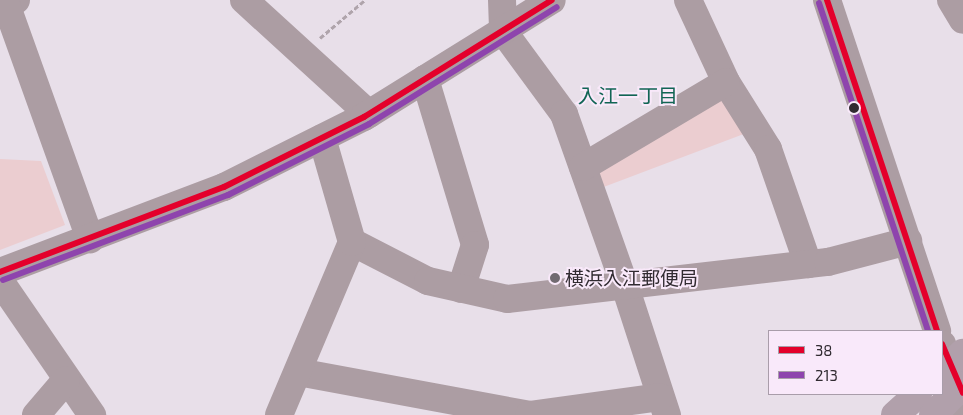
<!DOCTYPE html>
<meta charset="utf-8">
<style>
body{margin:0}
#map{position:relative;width:963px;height:415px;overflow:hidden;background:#e8dfe9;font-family:"Exo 2","Noto Sans JP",sans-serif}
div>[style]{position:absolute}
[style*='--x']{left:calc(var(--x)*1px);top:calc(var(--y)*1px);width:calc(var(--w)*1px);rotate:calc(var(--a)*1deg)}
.green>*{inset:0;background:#ebcdd0}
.path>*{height:3px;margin-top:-1.5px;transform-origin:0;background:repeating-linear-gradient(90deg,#afa4ab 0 5px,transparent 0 7.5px)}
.minor>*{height:28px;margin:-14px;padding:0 14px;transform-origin:14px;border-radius:14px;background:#ac9da3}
.highway>*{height:28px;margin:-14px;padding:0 14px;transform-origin:14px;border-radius:14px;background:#b1a0ab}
.bus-1>*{height:6px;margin:-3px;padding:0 3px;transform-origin:3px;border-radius:3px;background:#e4002b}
.bus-2>*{height:6px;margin:-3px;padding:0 3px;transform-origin:3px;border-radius:3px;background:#8e44ad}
.dots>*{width:14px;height:14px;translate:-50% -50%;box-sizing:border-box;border:2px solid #f9e9fa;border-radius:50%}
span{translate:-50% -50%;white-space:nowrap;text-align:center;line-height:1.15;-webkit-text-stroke:4px #f9e9fa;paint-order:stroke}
.poi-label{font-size:19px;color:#312b31}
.left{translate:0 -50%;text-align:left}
.neighbourhood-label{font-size:20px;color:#116554}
.legend{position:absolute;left:768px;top:330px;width:175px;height:65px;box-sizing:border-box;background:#f9e9fa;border:1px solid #a99daa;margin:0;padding:6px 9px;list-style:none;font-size:15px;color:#312b31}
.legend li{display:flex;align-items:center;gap:10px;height:25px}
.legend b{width:25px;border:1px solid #a99daa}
</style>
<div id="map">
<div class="green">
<i style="clip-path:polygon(724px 90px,749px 132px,601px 188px,596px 167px)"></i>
<i style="clip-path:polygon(0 159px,41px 161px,65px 225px,0 250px)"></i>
</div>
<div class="path">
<i style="--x:320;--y:38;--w:59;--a:-40.2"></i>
</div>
<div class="minor">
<i style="--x:16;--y:0;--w:11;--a:158"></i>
<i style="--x:6;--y:4;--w:250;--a:70.3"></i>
<i style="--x:244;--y:0;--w:169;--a:42.4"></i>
<i style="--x:502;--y:0;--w:31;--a:88"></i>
<i style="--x:503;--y:31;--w:103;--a:53.7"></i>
<i style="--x:564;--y:114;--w:182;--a:70.5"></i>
<i style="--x:625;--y:286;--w:136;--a:72"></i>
<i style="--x:688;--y:0;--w:90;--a:65.1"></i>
<i style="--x:726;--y:82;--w:79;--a:57.9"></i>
<i style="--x:768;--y:149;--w:122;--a:70.8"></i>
<i style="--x:827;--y:0;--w:349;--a:71.6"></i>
<i style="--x:951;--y:0;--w:23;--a:59"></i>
<i style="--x:425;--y:79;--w:173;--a:73.2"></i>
<i style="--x:475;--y:245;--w:46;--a:107.7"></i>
<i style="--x:583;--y:167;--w:166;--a:-30.7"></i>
<i style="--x:352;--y:242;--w:85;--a:27.2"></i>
<i style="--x:428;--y:281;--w:81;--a:12.8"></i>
<i style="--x:507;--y:299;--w:323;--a:-6.6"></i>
<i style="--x:828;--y:262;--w:83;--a:-14.7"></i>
<i style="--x:0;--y:272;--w:240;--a:-20.8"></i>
<i style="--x:224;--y:187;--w:157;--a:-26.6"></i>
<i style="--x:364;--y:117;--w:221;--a:-31.9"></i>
<i style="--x:0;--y:281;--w:163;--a:55.5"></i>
<i style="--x:942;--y:344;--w:48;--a:69.3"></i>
<i style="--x:959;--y:389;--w:26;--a:86"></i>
<i style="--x:298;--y:372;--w:235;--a:10.5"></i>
<i style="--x:529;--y:415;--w:132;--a:-7.8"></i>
<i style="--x:36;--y:415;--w:46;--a:-49.4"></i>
<i style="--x:279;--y:415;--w:188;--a:-67.1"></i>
<i style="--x:352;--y:242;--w:108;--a:-106.1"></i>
</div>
<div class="highway">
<i style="--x:942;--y:373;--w:29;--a:-44"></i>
<i style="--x:895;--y:415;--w:31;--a:-42"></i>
<i style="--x:933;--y:415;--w:42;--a:-45"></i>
</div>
<div class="bus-1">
<i style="--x:827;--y:0;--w:349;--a:71.6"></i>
<i style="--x:0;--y:272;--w:240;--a:-20.8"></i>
<i style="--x:224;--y:187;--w:157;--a:-26.6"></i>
<i style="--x:364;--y:117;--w:221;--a:-31.9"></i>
<i style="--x:942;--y:344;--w:53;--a:66.8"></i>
</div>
<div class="bus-2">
<i style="--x:819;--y:3;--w:346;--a:71.6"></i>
<i style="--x:3;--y:280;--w:241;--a:-20.7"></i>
<i style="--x:228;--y:195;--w:158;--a:-26.7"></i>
<i style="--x:369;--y:124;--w:221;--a:-31.9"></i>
</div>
<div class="dots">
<i style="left:854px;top:108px;background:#312b31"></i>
<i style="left:555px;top:278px;background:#716a71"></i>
</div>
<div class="poi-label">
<span class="left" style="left:565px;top:278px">横浜入江郵便局</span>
</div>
<div class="neighbourhood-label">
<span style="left:628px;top:95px">入江一丁目</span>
</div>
<ul class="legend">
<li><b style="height:6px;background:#e4002b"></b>38</li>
<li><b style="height:6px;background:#8e44ad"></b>213</li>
</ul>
</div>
